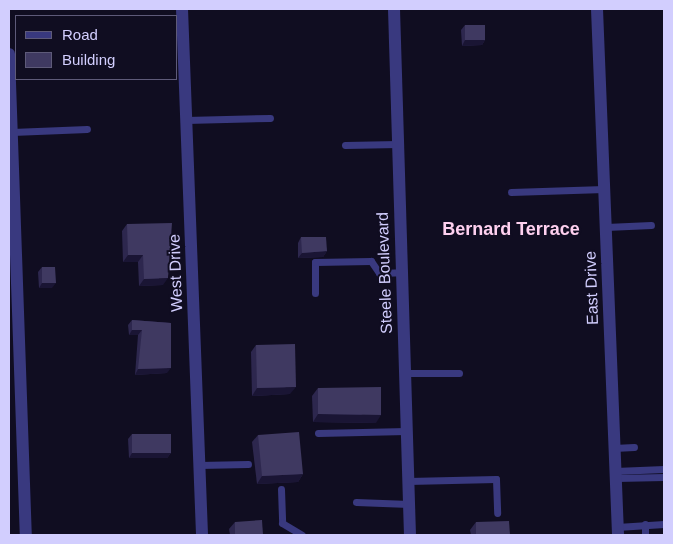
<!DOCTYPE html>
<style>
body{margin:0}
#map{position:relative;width:673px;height:544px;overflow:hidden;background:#100d21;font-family:Arial,sans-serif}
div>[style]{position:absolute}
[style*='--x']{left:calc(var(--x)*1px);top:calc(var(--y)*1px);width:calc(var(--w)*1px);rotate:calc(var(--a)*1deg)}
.service>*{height:7px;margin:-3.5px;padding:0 3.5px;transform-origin:3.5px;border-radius:3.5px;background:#39397f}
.minor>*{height:12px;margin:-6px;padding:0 6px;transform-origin:6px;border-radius:6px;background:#39397f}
.wall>*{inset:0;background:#2d274e}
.shaded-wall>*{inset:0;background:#1a1534}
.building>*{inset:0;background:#3f3961}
span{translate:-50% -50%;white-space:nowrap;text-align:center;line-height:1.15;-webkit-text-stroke:4px #100d21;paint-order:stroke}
.street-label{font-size:16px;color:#d2cefe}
.neighbourhood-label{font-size:18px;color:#fed0ef;font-weight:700}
.frame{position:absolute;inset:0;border:10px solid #d2cefe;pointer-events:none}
.legend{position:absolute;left:15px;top:15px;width:162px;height:65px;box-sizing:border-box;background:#100d21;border:1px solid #5e5a79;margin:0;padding:6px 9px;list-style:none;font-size:15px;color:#d2cefe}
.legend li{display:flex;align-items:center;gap:10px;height:25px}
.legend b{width:25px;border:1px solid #5e5a79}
</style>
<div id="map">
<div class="service">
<i style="--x:186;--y:120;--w:84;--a:-1.4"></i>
<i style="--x:12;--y:132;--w:75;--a:-2.3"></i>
<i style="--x:345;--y:145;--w:53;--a:-1.1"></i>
<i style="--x:511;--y:192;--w:93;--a:-1.8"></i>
<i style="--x:606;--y:227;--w:45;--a:-2.5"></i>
<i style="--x:315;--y:293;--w:31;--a:-90"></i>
<i style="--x:315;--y:262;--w:56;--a:-1"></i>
<i style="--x:371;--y:261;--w:14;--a:56"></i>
<i style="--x:379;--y:273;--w:23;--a:-2"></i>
<i style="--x:405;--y:373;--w:54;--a:0"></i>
<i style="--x:318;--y:433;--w:88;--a:-1.3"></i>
<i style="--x:614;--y:448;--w:20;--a:-3"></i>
<i style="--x:199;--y:465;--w:49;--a:-1.2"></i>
<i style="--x:615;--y:471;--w:49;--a:-2.3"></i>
<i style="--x:616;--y:478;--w:48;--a:-1.2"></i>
<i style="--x:408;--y:481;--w:88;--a:-1.3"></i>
<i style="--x:496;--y:479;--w:34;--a:88"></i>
<i style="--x:281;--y:489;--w:34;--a:88"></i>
<i style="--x:282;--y:523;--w:23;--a:31"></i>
<i style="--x:356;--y:502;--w:53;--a:2.2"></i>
<i style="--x:645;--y:524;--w:11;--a:90"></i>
<i style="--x:617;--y:527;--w:47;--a:-3.7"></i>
</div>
<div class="minor">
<i style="--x:182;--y:9;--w:526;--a:87.82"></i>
<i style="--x:394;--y:9;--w:526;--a:88.26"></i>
<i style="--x:597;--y:9;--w:526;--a:87.71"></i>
<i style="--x:9;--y:54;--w:481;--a:88"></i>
</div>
<div class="wall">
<i style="clip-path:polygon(465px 25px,485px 40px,482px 45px,462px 46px,461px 30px)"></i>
<i style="clip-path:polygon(127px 224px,163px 285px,139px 286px,138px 262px,123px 262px,122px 231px)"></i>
<i style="clip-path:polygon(301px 237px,327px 251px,323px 257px,298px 258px,298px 243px)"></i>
<i style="clip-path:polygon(42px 267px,52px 288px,39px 288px,38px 272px)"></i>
<i style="clip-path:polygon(132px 320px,171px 323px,167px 373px,135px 375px,138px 335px,129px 335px,128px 325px)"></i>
<i style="clip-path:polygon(256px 345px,290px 394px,252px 396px,251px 352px)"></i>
<i style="clip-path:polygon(318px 388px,376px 423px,313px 422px,312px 396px)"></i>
<i style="clip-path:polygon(132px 434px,171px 453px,167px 458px,129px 458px,128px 439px)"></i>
<i style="clip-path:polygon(258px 435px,303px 474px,298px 482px,257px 484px,252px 442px)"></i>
<i style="clip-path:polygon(235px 522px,263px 535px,230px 535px,229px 529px)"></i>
<i style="clip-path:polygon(476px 522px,510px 535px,471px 535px,470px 530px)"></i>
</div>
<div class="shaded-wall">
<i style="clip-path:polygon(465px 40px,485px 40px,482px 45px,462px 46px)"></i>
<i style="clip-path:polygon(327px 251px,323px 257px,298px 258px,302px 253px)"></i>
<i style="clip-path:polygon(128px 255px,143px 255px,138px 262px,123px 262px)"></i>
<i style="clip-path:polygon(168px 278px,163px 285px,139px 286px,144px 279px)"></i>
<i style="clip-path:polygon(42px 283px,56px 283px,52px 288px,39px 288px)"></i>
<i style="clip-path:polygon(132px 330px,142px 330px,138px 335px,129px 335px)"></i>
<i style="clip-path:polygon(171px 368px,167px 373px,135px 375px,138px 369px)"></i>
<i style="clip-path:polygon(296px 387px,290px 394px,252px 396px,257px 388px)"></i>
<i style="clip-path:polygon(318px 414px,381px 415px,376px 423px,313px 422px)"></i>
<i style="clip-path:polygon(132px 453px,171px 453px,167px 458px,129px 458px)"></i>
<i style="clip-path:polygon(303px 474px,298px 482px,257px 484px,262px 476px)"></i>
</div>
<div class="building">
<i style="clip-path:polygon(465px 25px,485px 25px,485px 40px,465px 40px)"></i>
<i style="clip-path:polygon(172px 223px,168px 278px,144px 279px,143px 255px,128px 255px,127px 224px)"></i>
<i style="clip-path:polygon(301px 237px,326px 237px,327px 251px,302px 253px)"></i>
<i style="clip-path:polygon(42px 267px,55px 267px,56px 283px,42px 283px)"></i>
<i style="clip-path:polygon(132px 320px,171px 323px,171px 368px,138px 369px,142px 330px,132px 330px)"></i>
<i style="clip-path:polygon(295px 344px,296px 387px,257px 388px,256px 345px)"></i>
<i style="clip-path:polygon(381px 387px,381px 415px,318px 414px,318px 388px)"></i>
<i style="clip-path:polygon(299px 432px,303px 474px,262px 476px,258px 435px)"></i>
<i style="clip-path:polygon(132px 434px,171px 434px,171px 453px,132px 453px)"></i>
<i style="clip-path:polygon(262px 520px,263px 535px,235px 535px,235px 522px)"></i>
<i style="clip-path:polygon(509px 521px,510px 535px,476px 535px,476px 522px)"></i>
</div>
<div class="street-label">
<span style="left:176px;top:273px;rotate:-92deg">West Drive</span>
<span style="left:385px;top:273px;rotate:-92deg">Steele Boulevard</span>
<span style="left:592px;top:288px;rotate:-92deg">East Drive</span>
</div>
<div class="neighbourhood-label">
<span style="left:511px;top:229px">Bernard Terrace</span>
</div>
<div class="frame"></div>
<ul class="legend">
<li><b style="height:6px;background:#39397f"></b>Road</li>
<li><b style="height:14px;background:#3f3961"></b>Building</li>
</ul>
</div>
